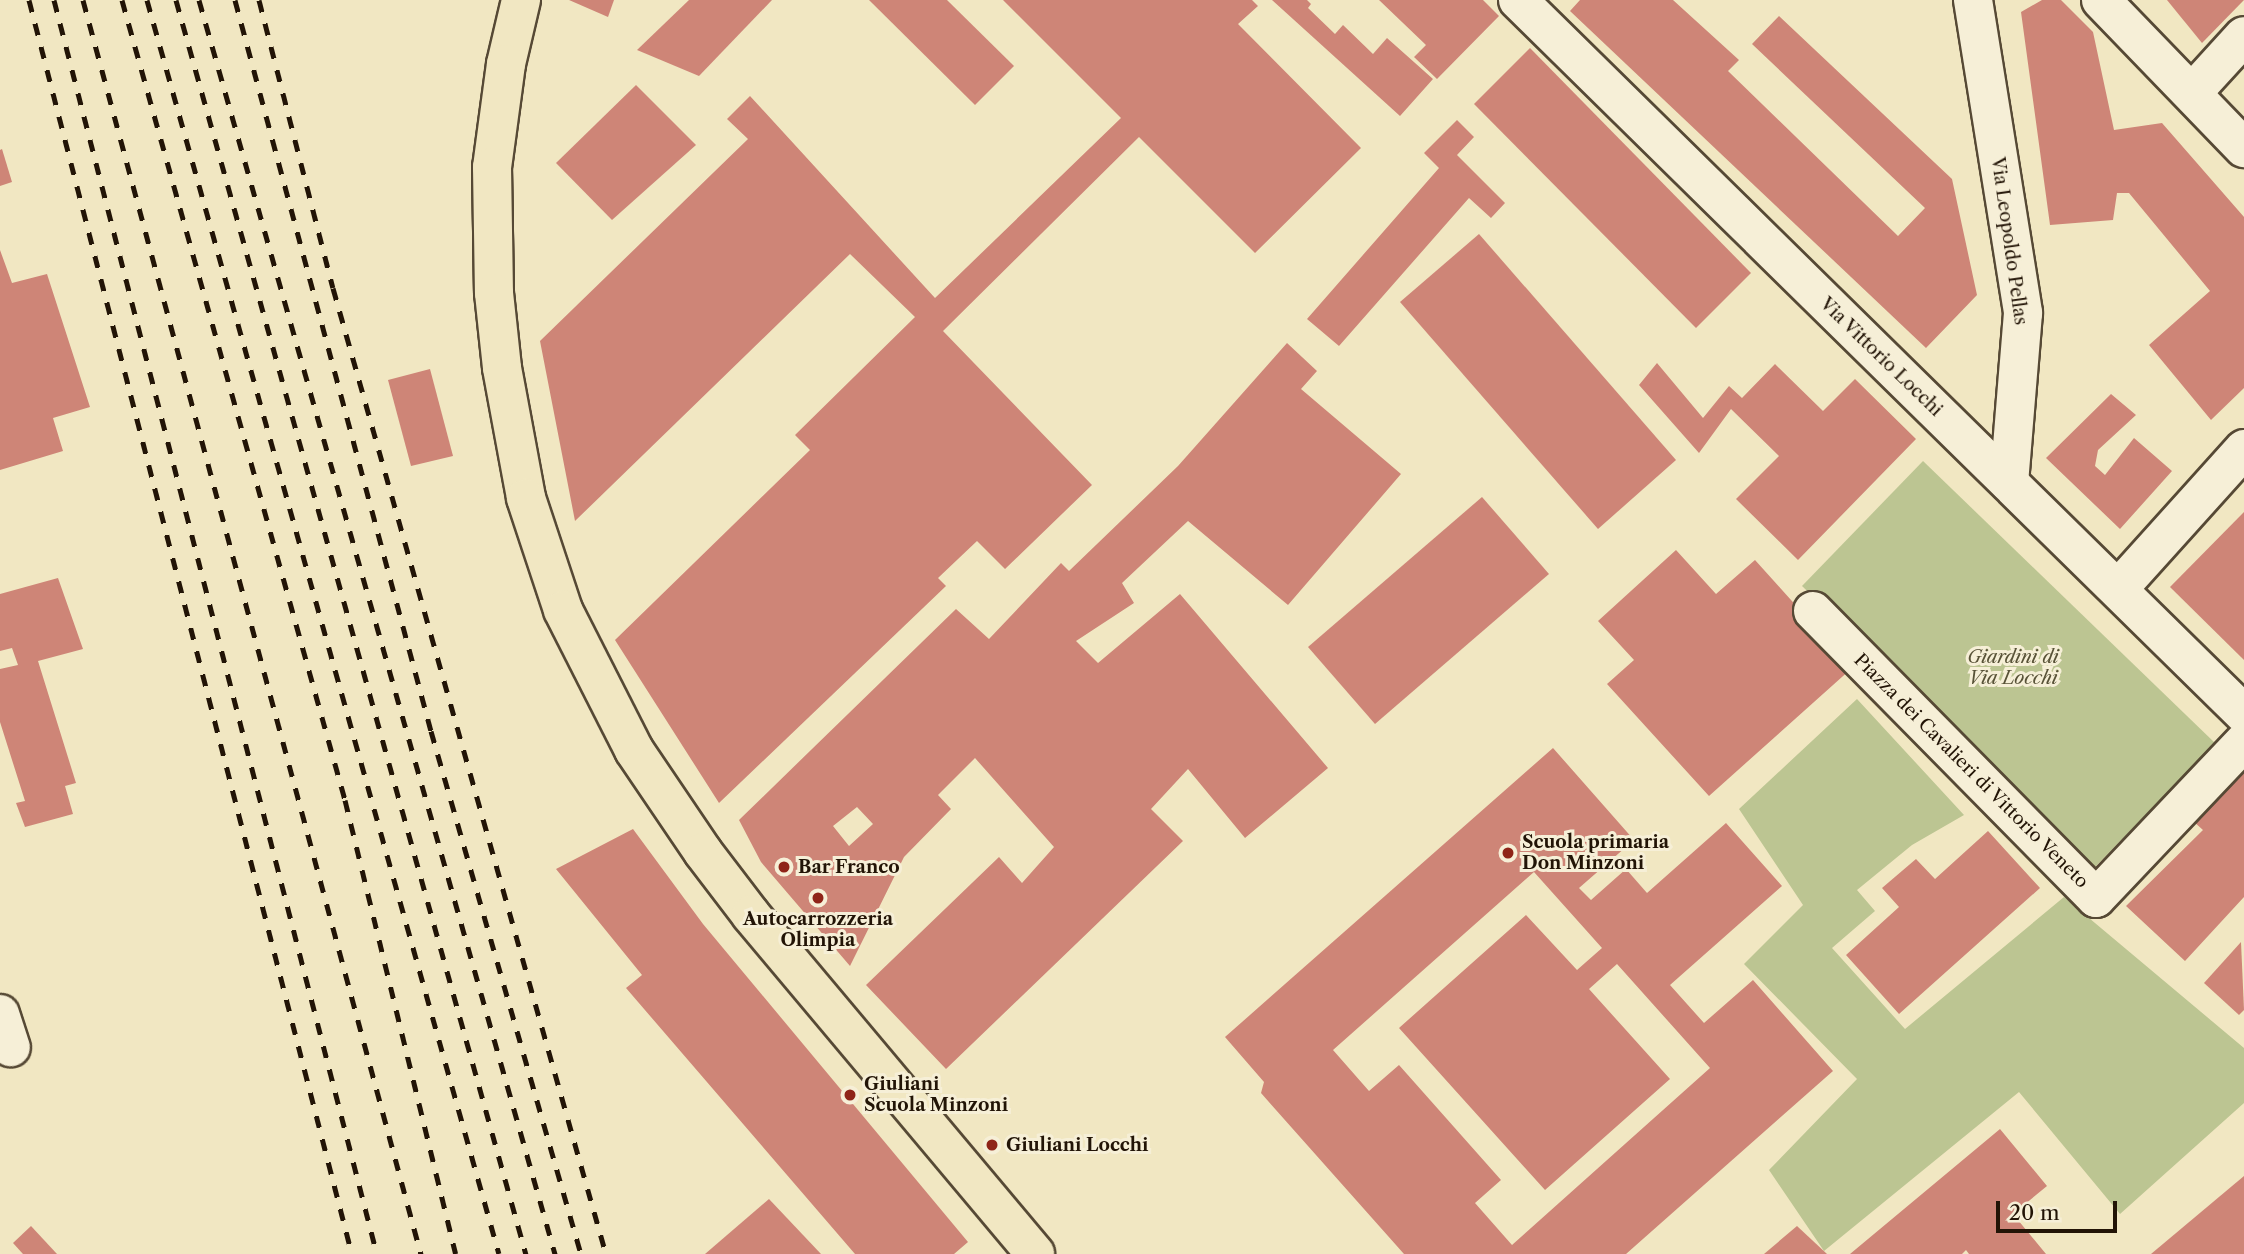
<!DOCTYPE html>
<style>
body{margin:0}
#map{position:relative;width:2244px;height:1254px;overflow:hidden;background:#f1e7c2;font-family:"Libre Caslon Text",serif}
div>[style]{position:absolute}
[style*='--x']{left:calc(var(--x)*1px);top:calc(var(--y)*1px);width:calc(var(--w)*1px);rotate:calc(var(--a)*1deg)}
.green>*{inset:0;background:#bcc592}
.building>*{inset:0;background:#ce8577}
.roads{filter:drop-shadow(2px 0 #564935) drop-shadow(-2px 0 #564935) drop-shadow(0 2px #564935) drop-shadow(0 -2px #564935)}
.minor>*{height:38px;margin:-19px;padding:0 19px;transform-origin:19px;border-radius:19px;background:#f6efd7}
.major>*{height:38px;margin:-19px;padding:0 19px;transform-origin:19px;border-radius:19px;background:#f1e7c2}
.rail>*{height:5px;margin-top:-2.5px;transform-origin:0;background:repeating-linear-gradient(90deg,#221406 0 12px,transparent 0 24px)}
.dots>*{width:19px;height:19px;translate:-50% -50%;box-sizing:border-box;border:4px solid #f6efd7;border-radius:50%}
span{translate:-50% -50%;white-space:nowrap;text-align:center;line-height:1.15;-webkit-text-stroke:6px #f6efd7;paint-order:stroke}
.street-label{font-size:18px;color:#221406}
.park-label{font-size:18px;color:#585237;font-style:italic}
.poi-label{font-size:18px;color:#221406;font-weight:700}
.left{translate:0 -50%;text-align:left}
.scale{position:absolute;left:1996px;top:1201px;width:121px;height:32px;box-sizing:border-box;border:4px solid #221406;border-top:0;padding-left:9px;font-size:21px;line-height:24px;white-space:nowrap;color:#221406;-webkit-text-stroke:5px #f6efd7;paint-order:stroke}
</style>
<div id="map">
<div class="green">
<i style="clip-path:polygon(1923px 461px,2215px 743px,2094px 868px,1802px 586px)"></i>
<i style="clip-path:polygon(1857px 699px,1964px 815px,1912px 845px,1857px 890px,1875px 911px,1832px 948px,1905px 1029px,2064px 897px,2244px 1048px,2244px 1103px,2120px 1214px,2019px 1092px,1824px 1251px,1769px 1170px,1857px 1079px,1744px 964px,1803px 905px,1739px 809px)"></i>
</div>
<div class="building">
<i style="clip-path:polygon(569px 0,614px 0,608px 17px)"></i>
<i style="clip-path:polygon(689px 0,772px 0,699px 76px,637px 50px)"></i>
<i style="clip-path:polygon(869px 0,947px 0,1014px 66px,975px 105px)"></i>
<i style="clip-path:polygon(1003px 0,1252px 0,1258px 6px,1238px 24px,1361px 148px,1255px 253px,1139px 137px,943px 331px,1092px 485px,1005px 569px,977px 541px,938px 578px,946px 586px,719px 803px,615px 640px,810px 450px,795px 435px,915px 317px,850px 254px,575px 521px,540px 341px,748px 139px,727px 119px,750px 96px,935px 298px,1121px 118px)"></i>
<i style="clip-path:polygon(1272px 0,1307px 0,1311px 4px,1308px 8px,1335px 34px,1343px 25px,1373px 54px,1387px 38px,1433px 79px,1400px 116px)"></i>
<i style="clip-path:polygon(1379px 0,1483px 0,1499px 16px,1437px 79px,1414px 57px,1426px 45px)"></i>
<i style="clip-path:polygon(1580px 0,1673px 0,1739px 60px,1728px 71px,1898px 236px,1925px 208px,1752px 44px,1779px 16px,1952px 179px,1977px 295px,1926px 348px,1570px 11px)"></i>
<i style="clip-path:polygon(2042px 0,2061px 0,2093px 32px,2114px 130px,2162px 123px,2244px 217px,2244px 388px,2211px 420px,2149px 345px,2210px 291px,2129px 193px,2117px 193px,2113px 220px,2050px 225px,2021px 12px)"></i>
<i style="clip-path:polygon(2167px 0,2244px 0,2202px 43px)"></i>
<i style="clip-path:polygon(1530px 48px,1751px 273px,1696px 328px,1474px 104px)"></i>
<i style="clip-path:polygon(636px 85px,696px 145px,612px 220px,556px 163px)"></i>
<i style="clip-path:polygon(1457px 120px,1474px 137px,1457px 155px,1505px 203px,1491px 218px,1469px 198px,1339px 346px,1307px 319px,1439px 168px,1424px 153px)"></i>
<i style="clip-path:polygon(2px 149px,12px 182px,0 186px,0 150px)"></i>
<i style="clip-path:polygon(1479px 234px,1676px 460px,1598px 529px,1400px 302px)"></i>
<i style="clip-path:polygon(0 250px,12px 283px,47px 274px,90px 407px,53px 418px,63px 451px,0 470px)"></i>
<i style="clip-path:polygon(evenodd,1287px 343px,1317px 371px,1301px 389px,1401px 474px,1288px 605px,1188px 521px,1122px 583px,1134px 603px,1076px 641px,1098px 663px,1180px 594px,1328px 768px,1245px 838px,1188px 769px,1151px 809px,1183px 841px,946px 1069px,866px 985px,999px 857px,1022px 883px,1054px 847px,975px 758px,938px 795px,951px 809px,904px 857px,850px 966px,761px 862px,739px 820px,956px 609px,989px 639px,1061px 563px,1069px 571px,1178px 466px,1287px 343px,857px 807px,873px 824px,849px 846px,833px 826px,857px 807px)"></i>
<i style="clip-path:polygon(1657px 363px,1703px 418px,1729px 386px,1742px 398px,1775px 364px,1823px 411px,1855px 379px,1916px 439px,1798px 560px,1736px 499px,1779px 456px,1731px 409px,1699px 453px,1639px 385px)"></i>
<i style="clip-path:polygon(430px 369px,453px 456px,411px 466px,388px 380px)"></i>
<i style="clip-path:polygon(2111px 394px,2136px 415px,2098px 450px,2095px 466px,2105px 475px,2134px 438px,2172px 471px,2120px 529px,2046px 458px)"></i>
<i style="clip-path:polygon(1482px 497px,1549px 574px,1375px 724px,1308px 647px)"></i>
<i style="clip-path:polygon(2244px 512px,2244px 660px,2170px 587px)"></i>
<i style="clip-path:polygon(1676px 550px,1716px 594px,1755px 560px,1852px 668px,1709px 796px,1607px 684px,1634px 660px,1598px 621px)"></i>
<i style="clip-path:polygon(58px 578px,83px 649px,38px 661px,76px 783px,65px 786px,73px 814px,25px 827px,16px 803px,25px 801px,0 722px,0 669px,18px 665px,12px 648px,0 651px,0 594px)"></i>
<i style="clip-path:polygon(evenodd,1553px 748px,1634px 840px,1579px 888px,1591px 900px,1626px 869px,1647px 893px,1726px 823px,1782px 886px,1670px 985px,1704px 1023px,1753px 980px,1833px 1071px,1626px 1254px,1404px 1254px,1261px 1093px,1264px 1082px,1225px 1037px,1553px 748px,1534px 872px,1602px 948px,1577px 970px,1526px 915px,1399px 1028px,1545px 1190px,1670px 1079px,1589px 989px,1617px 964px,1710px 1068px,1512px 1245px,1475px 1203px,1501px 1180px,1399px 1065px,1369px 1091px,1333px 1050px,1534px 872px)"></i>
<i style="clip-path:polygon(2244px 770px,2244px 897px,2185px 961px,2126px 906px,2203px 830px,2193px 821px)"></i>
<i style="clip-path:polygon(633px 829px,703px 924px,968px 1242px,954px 1254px,855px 1254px,626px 988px,642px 975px,556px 869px)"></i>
<i style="clip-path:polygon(1988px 831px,2040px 888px,1899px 1014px,1846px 955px,1899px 907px,1882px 888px,1916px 859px,1935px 879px)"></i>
<i style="clip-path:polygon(2241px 942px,2244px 1010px,2239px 1015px,2204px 983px)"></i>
<i style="clip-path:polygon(2000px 1129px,2047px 1186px,2013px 1214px,2046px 1254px,1969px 1254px,1966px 1250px,1962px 1254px,1850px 1254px)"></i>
<i style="clip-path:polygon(2244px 1176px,2244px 1254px,2151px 1254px)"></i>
<i style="clip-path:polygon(769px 1199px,821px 1254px,705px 1254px)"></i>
<i style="clip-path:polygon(31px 1226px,57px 1254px,23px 1254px,13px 1243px)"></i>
<i style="clip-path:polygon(1797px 1226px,1827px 1254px,1764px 1254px)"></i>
</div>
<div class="roads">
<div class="minor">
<i style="--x:1518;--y:0;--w:1018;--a:44.52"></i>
<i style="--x:1973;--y:0;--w:317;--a:80.9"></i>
<i style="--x:2023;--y:313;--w:170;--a:94.7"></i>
<i style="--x:2101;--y:0;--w:206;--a:46"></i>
<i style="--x:2192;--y:93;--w:77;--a:-47.6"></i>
<i style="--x:2119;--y:588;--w:187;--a:-48"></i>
<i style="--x:1813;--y:611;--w:403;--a:45.4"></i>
<i style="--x:2096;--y:898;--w:215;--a:-46.5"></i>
<i style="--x:0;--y:1014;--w:35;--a:72"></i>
</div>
<div class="major">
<i style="--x:521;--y:0;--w:66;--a:103.2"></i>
<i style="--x:506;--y:64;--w:104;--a:97.7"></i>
<i style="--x:492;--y:167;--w:126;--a:89.1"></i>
<i style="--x:494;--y:293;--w:75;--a:83.9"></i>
<i style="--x:502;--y:368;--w:132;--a:79.5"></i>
<i style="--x:526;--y:498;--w:118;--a:71.7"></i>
<i style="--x:563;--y:610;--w:157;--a:63.1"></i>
<i style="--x:634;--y:750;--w:123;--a:55.9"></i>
<i style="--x:703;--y:852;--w:79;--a:52.7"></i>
<i style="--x:751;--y:915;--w:442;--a:50"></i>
</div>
</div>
<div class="rail">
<i style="--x:29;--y:0;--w:1295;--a:75.56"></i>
<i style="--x:54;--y:0;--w:1295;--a:75.56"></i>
<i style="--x:83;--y:0;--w:1299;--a:74.92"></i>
<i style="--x:122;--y:0;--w:830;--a:74.42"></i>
<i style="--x:345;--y:800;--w:467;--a:76.3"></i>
<i style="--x:147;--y:0;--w:1302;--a:74.32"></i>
<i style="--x:176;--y:0;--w:1302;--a:74.41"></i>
<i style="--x:199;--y:0;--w:1304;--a:74.15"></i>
<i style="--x:235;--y:0;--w:757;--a:74.99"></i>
<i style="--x:431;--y:731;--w:544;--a:74"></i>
<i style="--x:259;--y:0;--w:297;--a:75.6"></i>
<i style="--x:333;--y:288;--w:1004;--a:74.22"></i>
</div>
<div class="dots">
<i style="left:1508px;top:853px;background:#8f2418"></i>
<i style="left:784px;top:867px;background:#8f2418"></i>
<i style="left:818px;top:898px;background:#8f2418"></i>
<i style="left:850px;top:1095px;background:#8f2418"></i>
<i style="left:992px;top:1145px;background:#8f2418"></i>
</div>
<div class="street-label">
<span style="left:2009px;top:241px;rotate:82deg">Via Leopoldo Pellas</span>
<span style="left:1881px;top:357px;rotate:44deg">Via Vittorio Locchi</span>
<span style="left:1971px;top:771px;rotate:45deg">Piazza dei Cavalieri di Vittorio Veneto</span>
</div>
<div class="park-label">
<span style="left:2013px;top:668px">Giardini di<br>Via Locchi</span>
</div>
<div class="poi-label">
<span class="left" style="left:1522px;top:853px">Scuola primaria<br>Don Minzoni</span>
<span class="left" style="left:798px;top:867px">Bar Franco</span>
<span style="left:818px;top:930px">Autocarrozzeria<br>Olimpia</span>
<span class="left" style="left:864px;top:1095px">Giuliani<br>Scuola Minzoni</span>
<span class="left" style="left:1006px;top:1145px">Giuliani Locchi</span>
</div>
<div class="scale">20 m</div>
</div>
